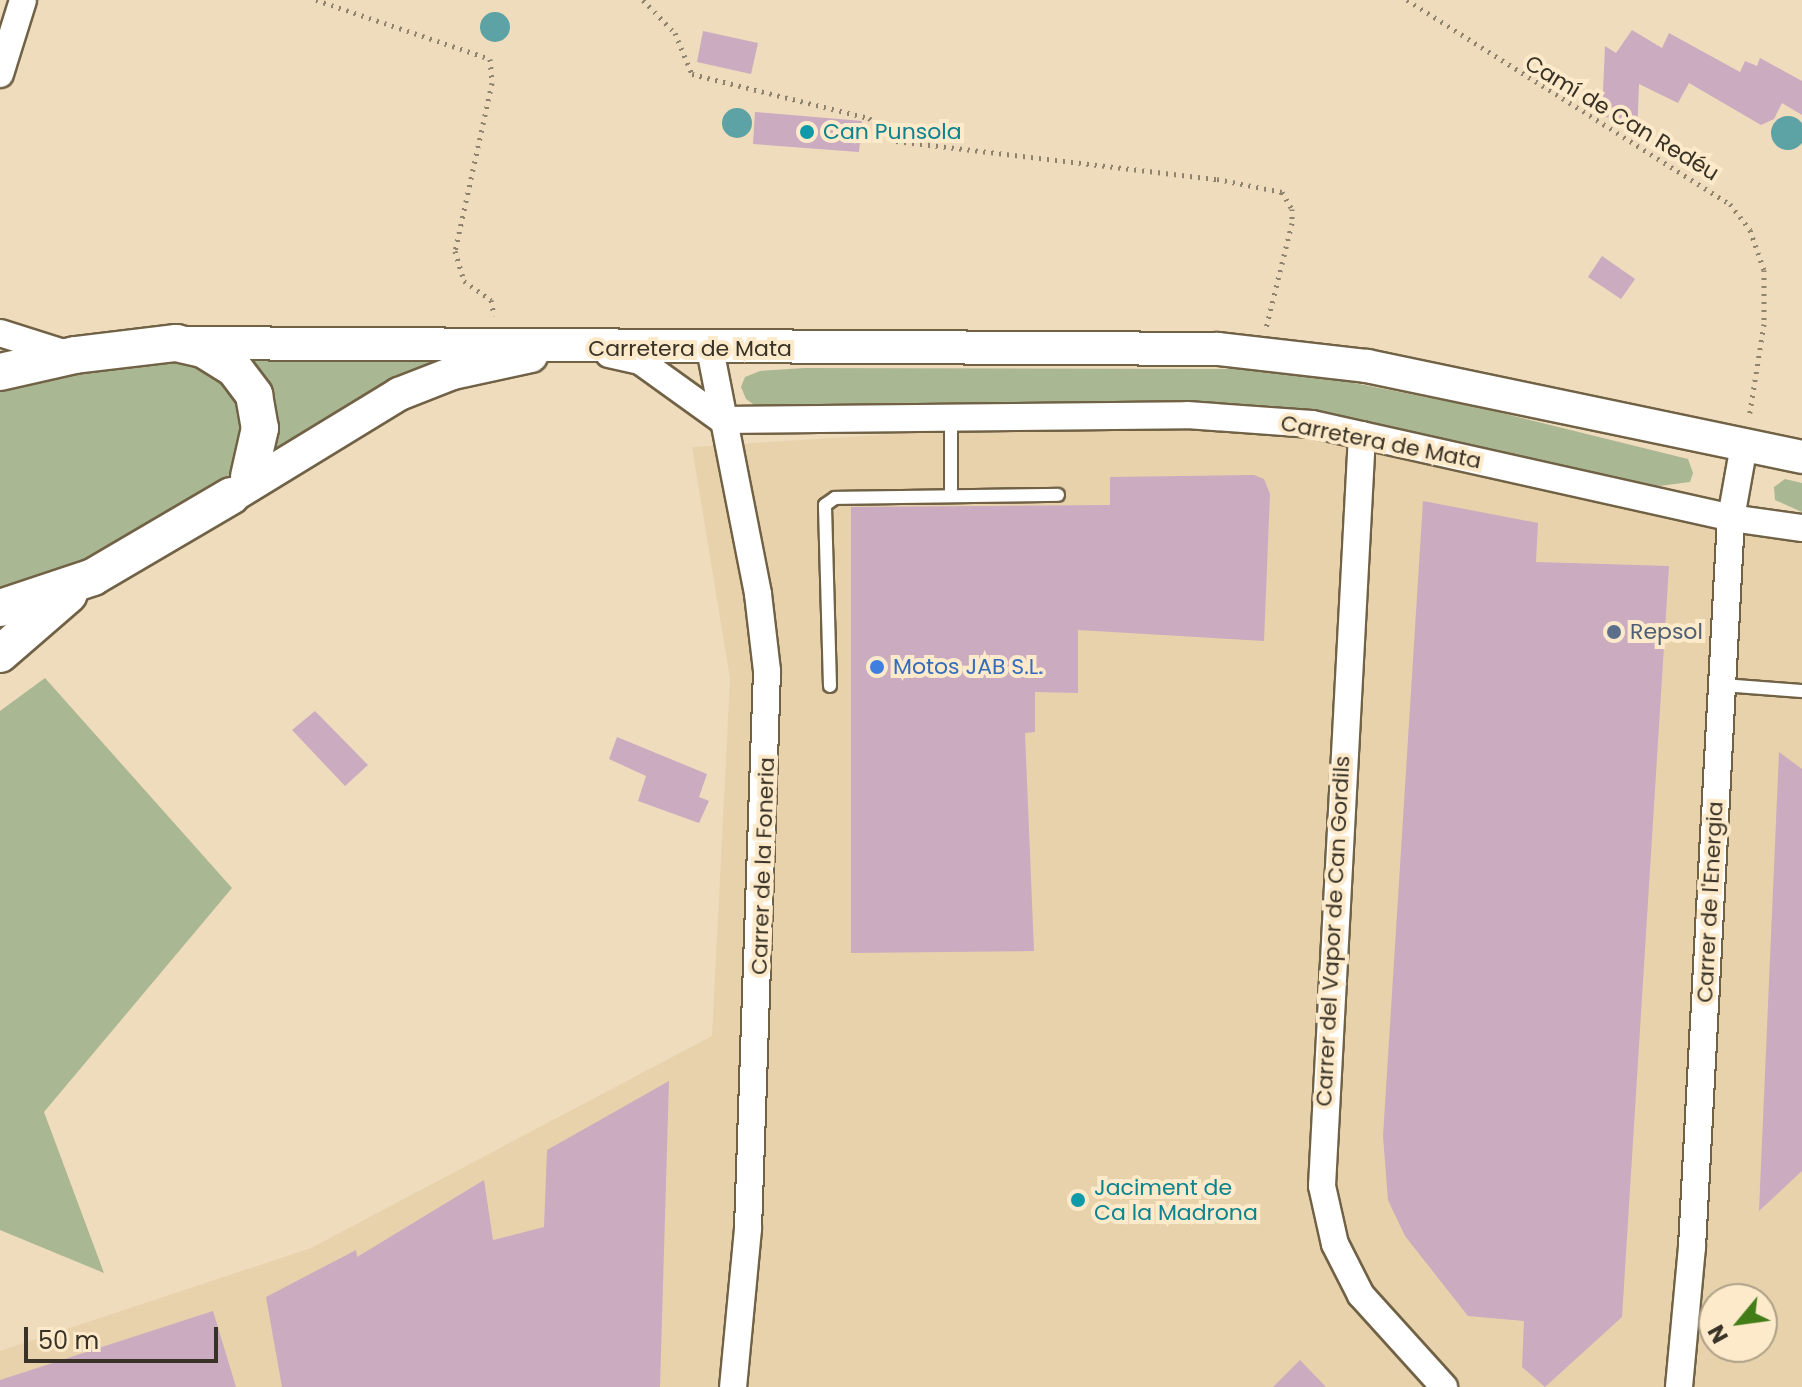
<!DOCTYPE html>
<meta charset="utf-8">
<style>
body{margin:0}
#map{position:relative;width:1802px;height:1387px;overflow:hidden;background:#eedcbd;font-family:Poppins,sans-serif}
div>[style]{position:absolute}
[style*='--x']{left:calc(var(--x)*1px);top:calc(var(--y)*1px);width:calc(var(--w)*1px);rotate:calc(var(--a)*1deg)}
.built>*{inset:0;background:#e7d2ac}
.green>*{inset:0;background:#aab793}
.water>*{inset:0;background:#5da2a4}
.round{border-radius:50%}
.building>*{inset:0;background:#cbabc0}
.path>*{height:5px;margin-top:-2.5px;transform-origin:0;background:repeating-linear-gradient(90deg,#8f836e 0 2px,transparent 0 8px)}
.roads{filter:drop-shadow(2px 0 #716246) drop-shadow(-2px 0 #716246) drop-shadow(0 2px #716246) drop-shadow(0 -2px #716246)}
.service>*{height:12px;margin:-6px;padding:0 6px;transform-origin:6px;border-radius:6px;background:#fff}
.minor>*{height:26px;margin:-13px;padding:0 13px;transform-origin:13px;border-radius:13px;background:#fff}
.tertiary>*{height:32px;margin:-16px;padding:0 16px;transform-origin:16px;border-radius:16px;background:#fff}
.secondary>*{height:36px;margin:-18px;padding:0 18px;transform-origin:18px;border-radius:18px;background:#fff}
.dots>*{width:22px;height:22px;translate:-50% -50%;box-sizing:border-box;border:4px solid #fceaca;border-radius:50%}
span{translate:-50% -50%;white-space:nowrap;text-align:center;line-height:1.15;-webkit-text-stroke:8px #fceaca;paint-order:stroke}
.street-label{font-size:22px;color:#393226}
.culture-label{font-size:22px;color:#0d838f}
.left{translate:0 -50%;text-align:left}
.service-label{font-size:22px;color:#4e5e75}
.shop-label{font-size:22px;color:#366cbe}
.north{position:absolute;left:1698px;top:1283px;width:80px;height:80px;box-sizing:border-box;background:#fceaca;border:2px solid #aea088;border-radius:50%;rotate:241deg;font-size:22px;font-weight:700;line-height:32px;text-align:center;color:#393226}
.north::after{content:'';display:block;margin:auto;width:28px;height:36px;background:#427d18;clip-path:polygon(50% 0,100% 100%,50% 72%,0 100%)}
.scale{position:absolute;left:24px;top:1327px;width:194px;height:36px;box-sizing:border-box;border:4px solid #393226;border-top:0;padding-left:10px;font-size:24px;line-height:28px;white-space:nowrap;color:#393226;-webkit-text-stroke:6px #fceaca;paint-order:stroke}
</style>
<div id="map">
<div class="built">
<i style="clip-path:polygon(evenodd,1187px 415px,1312px 424px,1802px 528px,1802px 1387px,0 1387px,0 1351px,311px 1248px,712px 1036px,730px 679px,692px 447px,1187px 415px,1714px 1299px,1762px 1299px,1762px 1347px,1714px 1347px,1714px 1299px)"></i>
</div>
<div class="green">
<i style="clip-path:polygon(248px 356px,460px 356px,275px 453px,271px 393px)"></i>
<i style="clip-path:polygon(173px 357px,200px 362px,239px 396px,245px 423px,239px 466px,225px 486px,116px 551px,0 596px,0 384px)"></i>
<i style="clip-path:polygon(805px 368px,1238px 369px,1344px 381px,1486px 409px,1688px 459px,1693px 473px,1690px 482px,1659px 486px,1275px 406px,1208px 402px,757px 407px,746px 399px,741px 387px,745px 377px,760px 371px)"></i>
<i style="clip-path:polygon(1785px 479px,1802px 483px,1802px 512px,1775px 500px,1774px 487px)"></i>
<i style="clip-path:polygon(45px 678px,232px 888px,44px 1112px,104px 1273px,0 1230px,0 711px)"></i>
</div>
<div class="water">
<i class="round" style="left:480px;top:12px;width:30px;height:30px"></i>
<i class="round" style="left:722px;top:108px;width:30px;height:30px"></i>
<i class="round" style="left:1771px;top:116px;width:34px;height:34px"></i>
</div>
<div class="building">
<i style="clip-path:polygon(1632px 30px,1662px 48px,1669px 33px,1740px 72px,1745px 61px,1757px 66px,1760px 58px,1802px 81px,1802px 115px,1782px 103px,1774px 119px,1761px 125px,1689px 83px,1678px 103px,1639px 84px,1637px 136px,1602px 114px,1605px 46px,1616px 53px)"></i>
<i style="clip-path:polygon(703px 31px,758px 43px,751px 74px,697px 62px)"></i>
<i style="clip-path:polygon(755px 112px,862px 121px,859px 152px,753px 144px)"></i>
<i style="clip-path:polygon(1602px 256px,1635px 279px,1621px 299px,1588px 277px)"></i>
<i style="clip-path:polygon(1254px 475px,1264px 479px,1270px 494px,1264px 641px,1078px 630px,1078px 693px,1035px 692px,1035px 732px,1025px 733px,1034px 951px,851px 953px,851px 507px,1110px 505px,1110px 477px)"></i>
<i style="clip-path:polygon(1423px 501px,1538px 523px,1536px 562px,1669px 566px,1622px 1317px,1545px 1387px,1522px 1367px,1524px 1321px,1468px 1316px,1405px 1236px,1388px 1200px,1383px 1136px)"></i>
<i style="clip-path:polygon(315px 711px,368px 765px,345px 786px,292px 730px)"></i>
<i style="clip-path:polygon(617px 737px,707px 774px,699px 797px,709px 801px,699px 823px,638px 801px,646px 776px,609px 759px)"></i>
<i style="clip-path:polygon(1779px 752px,1802px 769px,1802px 1171px,1759px 1211px)"></i>
<i style="clip-path:polygon(669px 1081px,660px 1387px,282px 1387px,266px 1297px,356px 1250px,357px 1257px,484px 1180px,493px 1240px,544px 1227px,547px 1150px)"></i>
<i style="clip-path:polygon(213px 1311px,236px 1387px,0 1387px,0 1380px)"></i>
<i style="clip-path:polygon(1300px 1360px,1326px 1387px,1273px 1387px)"></i>
</div>
<div class="path">
<i style="--x:316;--y:0;--w:184;--a:18.7"></i>
<i style="--x:490;--y:59;--w:24;--a:85"></i>
<i style="--x:492;--y:83;--w:172;--a:102.4"></i>
<i style="--x:455;--y:251;--w:31;--a:73"></i>
<i style="--x:464;--y:281;--w:33;--a:35"></i>
<i style="--x:491;--y:300;--w:16;--a:79"></i>
<i style="--x:643;--y:0;--w:46;--a:45.9"></i>
<i style="--x:675;--y:33;--w:44;--a:67.5"></i>
<i style="--x:692;--y:74;--w:182;--a:14"></i>
<i style="--x:869;--y:118;--w:35;--a:40"></i>
<i style="--x:896;--y:141;--w:323;--a:6.8"></i>
<i style="--x:1217;--y:179;--w:66;--a:11.3"></i>
<i style="--x:1282;--y:192;--w:20;--a:60"></i>
<i style="--x:1292;--y:209;--w:14;--a:90"></i>
<i style="--x:1292;--y:223;--w:108;--a:103.9"></i>
<i style="--x:1407;--y:0;--w:382;--a:32.3"></i>
<i style="--x:1730;--y:204;--w:33;--a:52"></i>
<i style="--x:1750;--y:230;--w:42;--a:70.7"></i>
<i style="--x:1764;--y:270;--w:54;--a:90"></i>
<i style="--x:1764;--y:324;--w:95;--a:99.1"></i>
</div>
<div class="roads">
<div class="service">
<i style="--x:951;--y:496;--w:78;--a:-90"></i>
<i style="--x:1722;--y:685;--w:80;--a:4.3"></i>
<i style="--x:830;--y:686;--w:181;--a:-91.6"></i>
<i style="--x:825;--y:505;--w:12;--a:-35"></i>
<i style="--x:835;--y:498;--w:223;--a:-0.8"></i>
</div>
<div class="minor">
<i style="--x:0;--y:74;--w:77;--a:-72.7"></i>
<i style="--x:0;--y:333;--w:67;--a:17.4"></i>
<i style="--x:710;--y:349;--w:250;--a:78.9"></i>
<i style="--x:758;--y:594;--w:78;--a:83.3"></i>
<i style="--x:767;--y:671;--w:558;--a:91.95"></i>
<i style="--x:748;--y:1229;--w:159;--a:95.4"></i>
<i style="--x:609;--y:354;--w:32;--a:13"></i>
<i style="--x:640;--y:361;--w:101;--a:35.7"></i>
<i style="--x:722;--y:420;--w:465;--a:-0.6"></i>
<i style="--x:1187;--y:415;--w:125;--a:4.1"></i>
<i style="--x:1312;--y:424;--w:429;--a:12.6"></i>
<i style="--x:1731;--y:518;--w:72;--a:8"></i>
<i style="--x:1362;--y:435;--w:752;--a:93.05"></i>
<i style="--x:1322;--y:1186;--w:59;--a:77.4"></i>
<i style="--x:1335;--y:1244;--w:57;--a:63"></i>
<i style="--x:1361;--y:1295;--w:124;--a:47.9"></i>
<i style="--x:1679;--y:1387;--w:141;--a:-84.7"></i>
<i style="--x:1692;--y:1247;--w:730;--a:-86.94"></i>
<i style="--x:1731;--y:518;--w:74;--a:-79.9"></i>
</div>
<div class="tertiary">
<i style="--x:183;--y:343;--w:1035;--a:0.33"></i>
<i style="--x:1218;--y:349;--w:150;--a:6.5"></i>
<i style="--x:1367;--y:366;--w:444;--a:11.8"></i>
<i style="--x:232;--y:496;--w:196;--a:-31.4"></i>
<i style="--x:399;--y:394;--w:58;--a:-21.3"></i>
<i style="--x:453;--y:373;--w:80;--a:-12.3"></i>
</div>
<div class="secondary">
<i style="--x:0;--y:372;--w:77;--a:-12.8"></i>
<i style="--x:75;--y:355;--w:102;--a:-6.8"></i>
<i style="--x:176;--y:343;--w:28;--a:13"></i>
<i style="--x:203;--y:349;--w:36;--a:32"></i>
<i style="--x:234;--y:368;--w:34;--a:53"></i>
<i style="--x:254;--y:395;--w:34;--a:80"></i>
<i style="--x:260;--y:428;--w:50;--a:102.7"></i>
<i style="--x:0;--y:608;--w:98;--a:-18.4"></i>
<i style="--x:93;--y:577;--w:160;--a:-30.4"></i>
<i style="--x:0;--y:654;--w:91;--a:-41"></i>
</div>
</div>
<div class="dots">
<i style="left:807px;top:132px;background:#0f9aa8"></i>
<i style="left:1614px;top:632px;background:#5c6f8a"></i>
<i style="left:877px;top:667px;background:#3f7fe0"></i>
<i style="left:1078px;top:1200px;background:#0f9aa8"></i>
</div>
<div class="street-label">
<span style="left:1622px;top:118px;rotate:31deg">Camí de Can Redéu</span>
<span style="left:690px;top:349px">Carretera de Mata</span>
<span style="left:1381px;top:442px;rotate:11deg">Carretera de Mata</span>
<span style="left:763px;top:866px;rotate:-88deg">Carrer de la Foneria</span>
<span style="left:1710px;top:902px;rotate:-87deg">Carrer de l'Energia</span>
<span style="left:1333px;top:931px;rotate:-87deg">Carrer del Vapor de Can Gordils</span>
</div>
<div class="culture-label">
<span class="left" style="left:823px;top:132px">Can Punsola</span>
<span class="left" style="left:1094px;top:1200px">Jaciment de<br>Ca la Madrona</span>
</div>
<div class="service-label">
<span class="left" style="left:1630px;top:632px">Repsol</span>
</div>
<div class="shop-label">
<span class="left" style="left:893px;top:667px">Motos JAB S.L.</span>
</div>
<div class="north">N</div>
<div class="scale">50 m</div>
</div>
